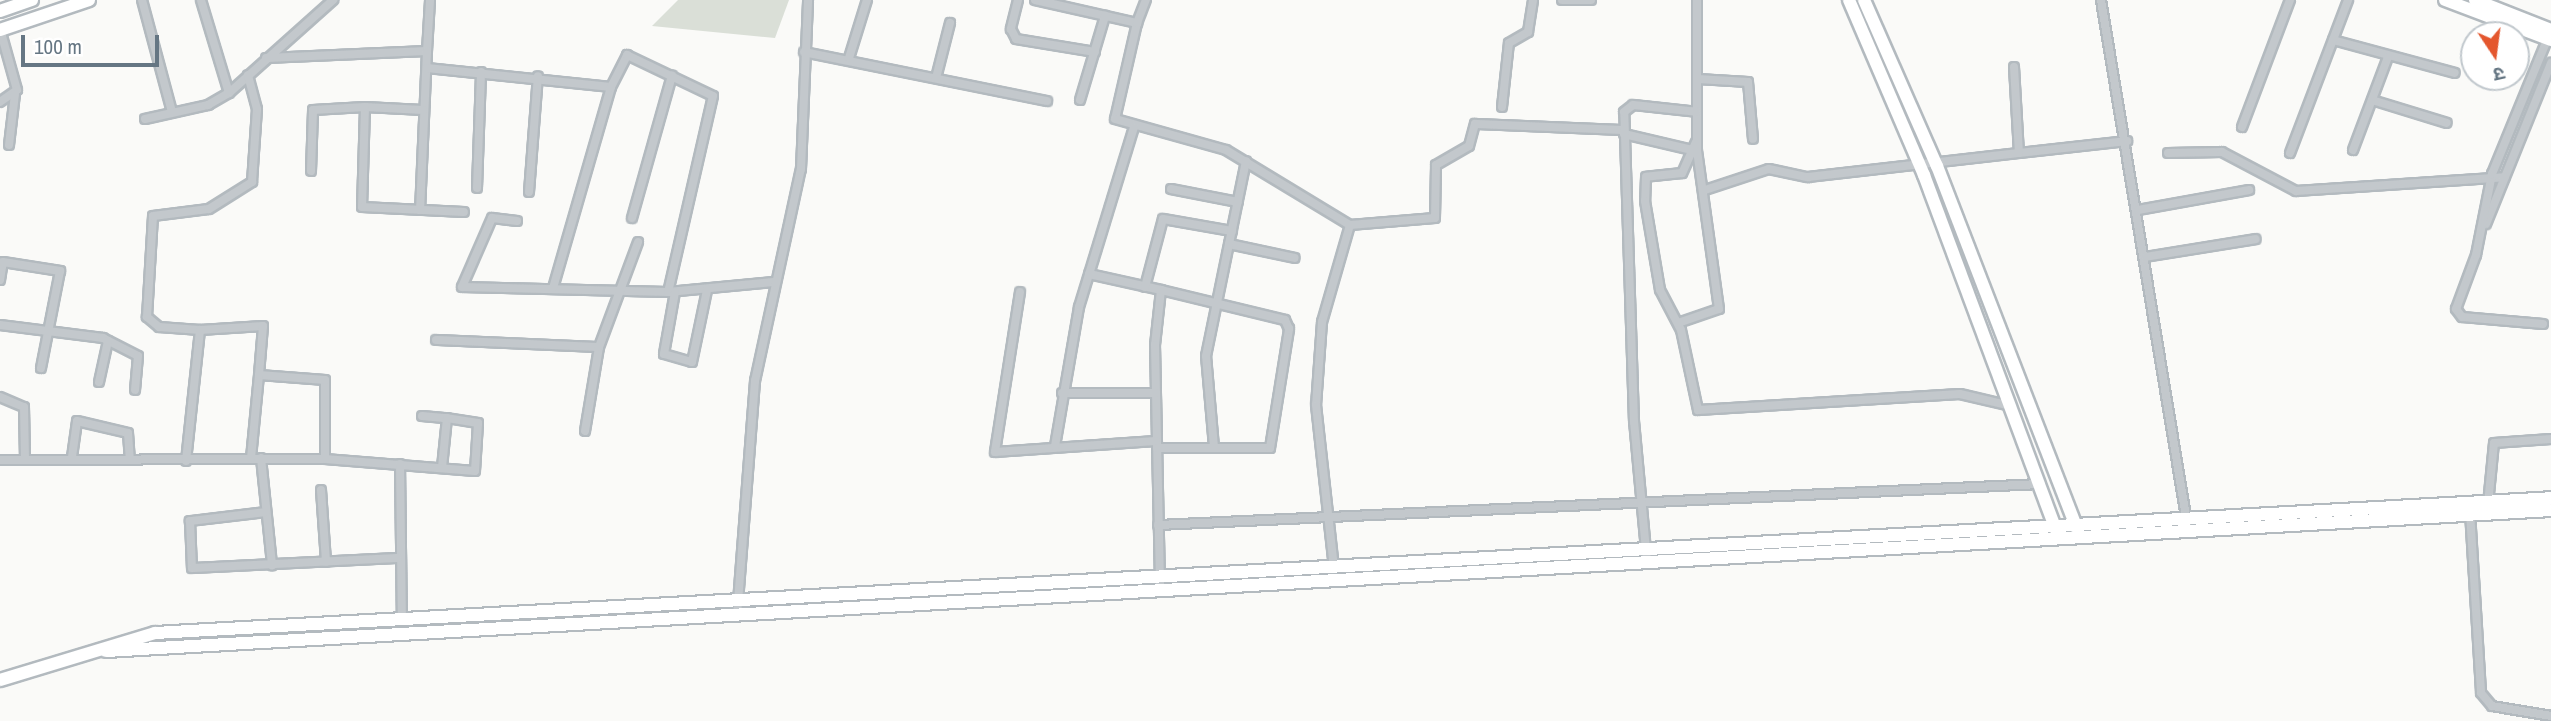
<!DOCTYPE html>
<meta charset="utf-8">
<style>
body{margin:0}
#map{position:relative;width:2551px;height:721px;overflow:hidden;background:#fafaf8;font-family:"Archivo Narrow","Noto Sans Devanagari",sans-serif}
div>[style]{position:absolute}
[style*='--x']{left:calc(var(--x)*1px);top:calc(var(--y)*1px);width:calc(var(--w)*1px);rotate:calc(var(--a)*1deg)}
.green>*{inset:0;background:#dadfd7}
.roads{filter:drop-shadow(2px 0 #b3babf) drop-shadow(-2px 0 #b3babf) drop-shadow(0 2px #b3babf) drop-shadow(0 -2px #b3babf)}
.street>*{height:8px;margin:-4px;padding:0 4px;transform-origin:4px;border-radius:4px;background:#c3c8cc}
.secondary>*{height:12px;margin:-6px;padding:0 6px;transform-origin:6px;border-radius:6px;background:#fff}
span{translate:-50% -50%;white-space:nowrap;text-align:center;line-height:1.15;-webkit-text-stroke:7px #fff;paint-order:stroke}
.north{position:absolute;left:2460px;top:21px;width:70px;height:70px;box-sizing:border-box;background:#fff;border:2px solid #c1c8cd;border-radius:50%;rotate:167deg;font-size:19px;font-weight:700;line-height:28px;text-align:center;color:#657683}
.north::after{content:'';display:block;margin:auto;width:24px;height:32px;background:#e4572e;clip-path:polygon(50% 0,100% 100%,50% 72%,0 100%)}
.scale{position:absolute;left:21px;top:35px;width:138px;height:32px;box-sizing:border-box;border:4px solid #657683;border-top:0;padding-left:9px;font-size:21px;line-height:24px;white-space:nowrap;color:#657683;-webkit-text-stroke:5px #fff;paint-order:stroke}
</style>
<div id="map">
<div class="green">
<i style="clip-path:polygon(678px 0,789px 0,775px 38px,652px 26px)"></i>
</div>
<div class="roads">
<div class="street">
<i style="--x:142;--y:0;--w:116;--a:75"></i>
<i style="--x:1018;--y:0;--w:30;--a:104"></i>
<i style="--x:1011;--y:29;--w:11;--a:63"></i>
<i style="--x:1016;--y:39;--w:80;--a:9.3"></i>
<i style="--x:1035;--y:0;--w:105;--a:12.7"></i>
<i style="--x:1137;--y:23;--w:98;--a:102.9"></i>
<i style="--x:1115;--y:119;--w:115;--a:15.6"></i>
<i style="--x:1226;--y:150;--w:145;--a:31.2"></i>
<i style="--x:1350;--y:225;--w:101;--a:106.1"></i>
<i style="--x:1322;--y:322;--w:83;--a:94.1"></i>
<i style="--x:1316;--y:405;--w:165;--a:83.7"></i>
<i style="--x:1562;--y:0;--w:29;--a:0"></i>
<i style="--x:2101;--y:0;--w:530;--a:80.66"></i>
<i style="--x:1137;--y:23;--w:25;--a:-69"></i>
<i style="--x:0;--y:29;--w:63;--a:74.4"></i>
<i style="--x:17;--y:90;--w:21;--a:145"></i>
<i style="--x:2333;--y:40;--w:126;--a:15.1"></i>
<i style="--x:427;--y:51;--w:51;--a:-86.6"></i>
<i style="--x:804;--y:52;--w:248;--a:11.4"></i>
<i style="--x:266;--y:58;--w:161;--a:-2.5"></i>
<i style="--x:427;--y:51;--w:159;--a:92.5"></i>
<i style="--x:849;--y:58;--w:61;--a:-72.8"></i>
<i style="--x:2014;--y:67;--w:86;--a:86.7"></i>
<i style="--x:2019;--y:153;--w:109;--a:-6.3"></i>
<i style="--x:427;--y:68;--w:185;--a:5.9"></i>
<i style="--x:936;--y:78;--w:57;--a:-75.7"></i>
<i style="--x:1698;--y:79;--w:50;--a:3.4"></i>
<i style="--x:1748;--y:82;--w:57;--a:85"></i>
<i style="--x:229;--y:93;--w:140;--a:-41.8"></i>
<i style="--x:1080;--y:100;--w:88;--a:-73.4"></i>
<i style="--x:2372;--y:100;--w:78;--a:17"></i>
<i style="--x:1502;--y:107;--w:64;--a:-83.8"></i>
<i style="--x:1509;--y:43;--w:22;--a:-30"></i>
<i style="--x:1528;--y:32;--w:32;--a:-81"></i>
<i style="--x:423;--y:110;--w:58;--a:-177"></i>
<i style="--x:365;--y:107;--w:100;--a:91.7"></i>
<i style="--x:362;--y:207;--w:102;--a:2.8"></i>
<i style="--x:145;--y:119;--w:65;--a:-12.5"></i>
<i style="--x:208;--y:105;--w:24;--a:-30"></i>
<i style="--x:229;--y:93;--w:97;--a:-106.8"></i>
<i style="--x:2242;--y:127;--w:136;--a:-69.3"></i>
<i style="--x:1624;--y:134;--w:70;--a:13.2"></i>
<i style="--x:1696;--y:142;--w:34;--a:114"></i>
<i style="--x:1682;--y:173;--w:36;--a:174"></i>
<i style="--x:1646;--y:177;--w:24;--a:92"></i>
<i style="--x:1645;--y:201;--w:90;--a:80.4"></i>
<i style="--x:1660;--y:290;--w:45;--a:62.3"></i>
<i style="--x:1681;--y:330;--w:82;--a:78"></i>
<i style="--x:1698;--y:410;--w:262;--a:-3.5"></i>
<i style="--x:1960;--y:394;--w:52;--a:13.2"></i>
<i style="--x:9;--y:145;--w:51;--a:-83.3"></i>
<i style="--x:2353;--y:150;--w:99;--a:-69.4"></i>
<i style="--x:2168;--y:153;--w:54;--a:-1.1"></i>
<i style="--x:2222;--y:152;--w:84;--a:27.8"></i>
<i style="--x:2296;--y:191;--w:209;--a:-3.8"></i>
<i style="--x:2290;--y:153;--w:164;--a:-69.2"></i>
<i style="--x:311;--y:171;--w:61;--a:-88.1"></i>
<i style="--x:313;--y:110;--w:52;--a:-3.3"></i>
<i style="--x:477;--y:188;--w:116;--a:-88"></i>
<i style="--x:1171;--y:189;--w:68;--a:11"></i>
<i style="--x:1705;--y:190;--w:67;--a:-18.2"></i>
<i style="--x:1769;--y:169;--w:40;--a:12"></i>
<i style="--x:1808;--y:177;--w:212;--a:-6.5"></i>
<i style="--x:529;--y:192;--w:116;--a:-85.6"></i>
<i style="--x:2138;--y:210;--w:113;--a:-10.2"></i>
<i style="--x:632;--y:218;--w:148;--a:-74.3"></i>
<i style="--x:517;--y:221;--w:25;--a:-173"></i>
<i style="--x:492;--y:218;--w:75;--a:113.5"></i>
<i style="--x:462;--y:287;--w:206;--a:1.4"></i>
<i style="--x:668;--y:292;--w:106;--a:-5.4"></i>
<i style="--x:2486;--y:224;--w:174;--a:-68"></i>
<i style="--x:1350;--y:225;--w:85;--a:-4.7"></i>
<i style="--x:1435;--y:218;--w:53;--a:-88.9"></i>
<i style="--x:1436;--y:165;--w:38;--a:-30"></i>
<i style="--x:1469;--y:146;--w:23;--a:-75"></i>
<i style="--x:1475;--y:124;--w:149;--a:2.3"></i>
<i style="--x:1229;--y:244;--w:67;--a:12"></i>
<i style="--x:2145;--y:257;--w:112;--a:-9.2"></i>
<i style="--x:1089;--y:274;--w:74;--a:12.5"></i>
<i style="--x:1161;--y:290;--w:55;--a:96.2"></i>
<i style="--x:1155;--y:345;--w:244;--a:88.8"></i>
<i style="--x:0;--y:280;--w:18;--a:-81"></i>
<i style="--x:3;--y:262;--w:58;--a:9"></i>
<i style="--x:60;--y:271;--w:99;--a:101.1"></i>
<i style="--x:1145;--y:287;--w:70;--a:-75.2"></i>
<i style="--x:1163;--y:219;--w:70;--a:9.9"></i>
<i style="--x:553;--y:288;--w:209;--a:-73.9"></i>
<i style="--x:611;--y:87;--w:36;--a:-63"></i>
<i style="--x:627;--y:55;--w:95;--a:25.5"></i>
<i style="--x:713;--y:96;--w:201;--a:102.9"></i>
<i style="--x:675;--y:292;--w:63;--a:100.1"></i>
<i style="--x:664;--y:354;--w:29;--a:16"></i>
<i style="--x:692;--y:362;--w:74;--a:-78.2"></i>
<i style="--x:1020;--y:292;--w:162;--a:98.9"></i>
<i style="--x:995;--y:452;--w:161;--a:-3.9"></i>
<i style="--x:1678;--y:323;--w:43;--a:-18.9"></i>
<i style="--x:1719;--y:309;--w:160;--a:-97.9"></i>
<i style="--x:1697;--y:151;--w:151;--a:-90"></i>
<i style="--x:2543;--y:324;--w:81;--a:-175.1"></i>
<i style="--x:2462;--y:317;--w:10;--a:-127"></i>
<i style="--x:2456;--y:309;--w:58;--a:-69.7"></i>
<i style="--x:2476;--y:255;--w:83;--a:-78.8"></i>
<i style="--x:2492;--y:174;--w:150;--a:-67.7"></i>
<i style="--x:0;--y:325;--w:104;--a:7.2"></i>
<i style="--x:103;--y:338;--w:39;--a:27"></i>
<i style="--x:138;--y:356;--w:34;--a:95"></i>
<i style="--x:200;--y:330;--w:41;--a:-175.8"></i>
<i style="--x:159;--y:327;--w:16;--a:-140"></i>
<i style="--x:147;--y:317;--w:101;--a:-86.6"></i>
<i style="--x:153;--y:216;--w:56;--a:-7.1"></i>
<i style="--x:209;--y:209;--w:51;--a:-32.1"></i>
<i style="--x:252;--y:182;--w:73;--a:-86.1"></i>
<i style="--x:257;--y:109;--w:35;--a:-105"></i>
<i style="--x:436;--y:340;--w:163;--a:2.5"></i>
<i style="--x:99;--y:382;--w:42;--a:-77.6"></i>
<i style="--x:1062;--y:393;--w:94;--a:0"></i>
<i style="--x:0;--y:397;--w:26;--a:23"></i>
<i style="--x:24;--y:407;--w:53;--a:88.9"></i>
<i style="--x:422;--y:416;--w:25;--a:5"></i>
<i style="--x:447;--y:418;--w:49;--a:95.8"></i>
<i style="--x:585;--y:431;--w:85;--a:-80.5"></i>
<i style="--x:599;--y:347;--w:112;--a:-69.6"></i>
<i style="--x:1055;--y:446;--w:141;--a:-80.2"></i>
<i style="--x:1079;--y:307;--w:188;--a:-73"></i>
<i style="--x:1214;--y:447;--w:91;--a:-95"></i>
<i style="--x:1206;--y:356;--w:199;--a:-78.4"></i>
<i style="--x:1157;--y:448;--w:113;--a:0"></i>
<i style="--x:1270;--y:448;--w:121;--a:-80.9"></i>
<i style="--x:1289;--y:329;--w:10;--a:-114"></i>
<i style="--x:1285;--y:320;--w:128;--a:-166.4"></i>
<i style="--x:72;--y:457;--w:36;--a:-82"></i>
<i style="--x:77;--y:421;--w:52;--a:13.2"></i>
<i style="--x:128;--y:433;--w:27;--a:86"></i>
<i style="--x:261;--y:458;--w:108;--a:84.1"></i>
<i style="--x:325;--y:459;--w:150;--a:4.6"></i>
<i style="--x:475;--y:471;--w:48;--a:-86.4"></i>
<i style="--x:478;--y:423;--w:31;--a:-171"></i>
<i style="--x:0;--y:460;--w:325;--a:-0.2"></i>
<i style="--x:325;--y:459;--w:79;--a:-90"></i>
<i style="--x:325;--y:380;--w:66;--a:-175.7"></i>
<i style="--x:259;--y:375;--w:83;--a:95.5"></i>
<i style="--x:186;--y:461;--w:132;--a:-83.9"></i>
<i style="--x:200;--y:330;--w:63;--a:-3.6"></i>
<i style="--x:263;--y:326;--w:49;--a:94.7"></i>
<i style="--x:400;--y:464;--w:154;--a:89.3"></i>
<i style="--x:321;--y:490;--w:72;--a:86"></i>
<i style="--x:2488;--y:504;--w:61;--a:-84.4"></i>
<i style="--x:2494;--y:443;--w:57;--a:-4"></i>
<i style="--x:266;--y:512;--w:77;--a:173.2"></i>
<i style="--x:190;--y:521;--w:47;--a:87.6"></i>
<i style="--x:192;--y:568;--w:206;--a:-2.8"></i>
<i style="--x:2470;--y:512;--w:181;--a:86.5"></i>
<i style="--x:2481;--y:693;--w:17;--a:50"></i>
<i style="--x:2492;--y:706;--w:60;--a:9.6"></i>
<i style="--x:1158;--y:525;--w:883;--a:-2.66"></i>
<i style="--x:1647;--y:561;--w:140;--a:-95.3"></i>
<i style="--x:1634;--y:422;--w:310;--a:-91.8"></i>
<i style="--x:1624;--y:112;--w:11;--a:-38"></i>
<i style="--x:1633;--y:105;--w:64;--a:6.2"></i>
<i style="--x:737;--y:615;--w:235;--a:-85.6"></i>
<i style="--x:755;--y:381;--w:217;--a:-77.8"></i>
<i style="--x:801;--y:169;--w:169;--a:-87.6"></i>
</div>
<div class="secondary">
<i style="--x:1849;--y:0;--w:190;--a:66.8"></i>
<i style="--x:1924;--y:175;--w:381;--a:69.6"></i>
<i style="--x:1864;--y:0;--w:181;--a:66.3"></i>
<i style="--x:1937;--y:166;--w:389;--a:68.9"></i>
<i style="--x:2445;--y:0;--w:113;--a:20.7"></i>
<i style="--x:2475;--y:0;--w:82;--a:21.5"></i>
<i style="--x:0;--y:11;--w:34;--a:-19"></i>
<i style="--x:0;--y:30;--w:94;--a:-18.6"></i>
<i style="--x:106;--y:651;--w:2449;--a:-3.3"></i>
<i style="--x:0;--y:680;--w:162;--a:-16.9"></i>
<i style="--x:155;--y:633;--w:2400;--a:-3.22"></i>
</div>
</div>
<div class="north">उ</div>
<div class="scale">100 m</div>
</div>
